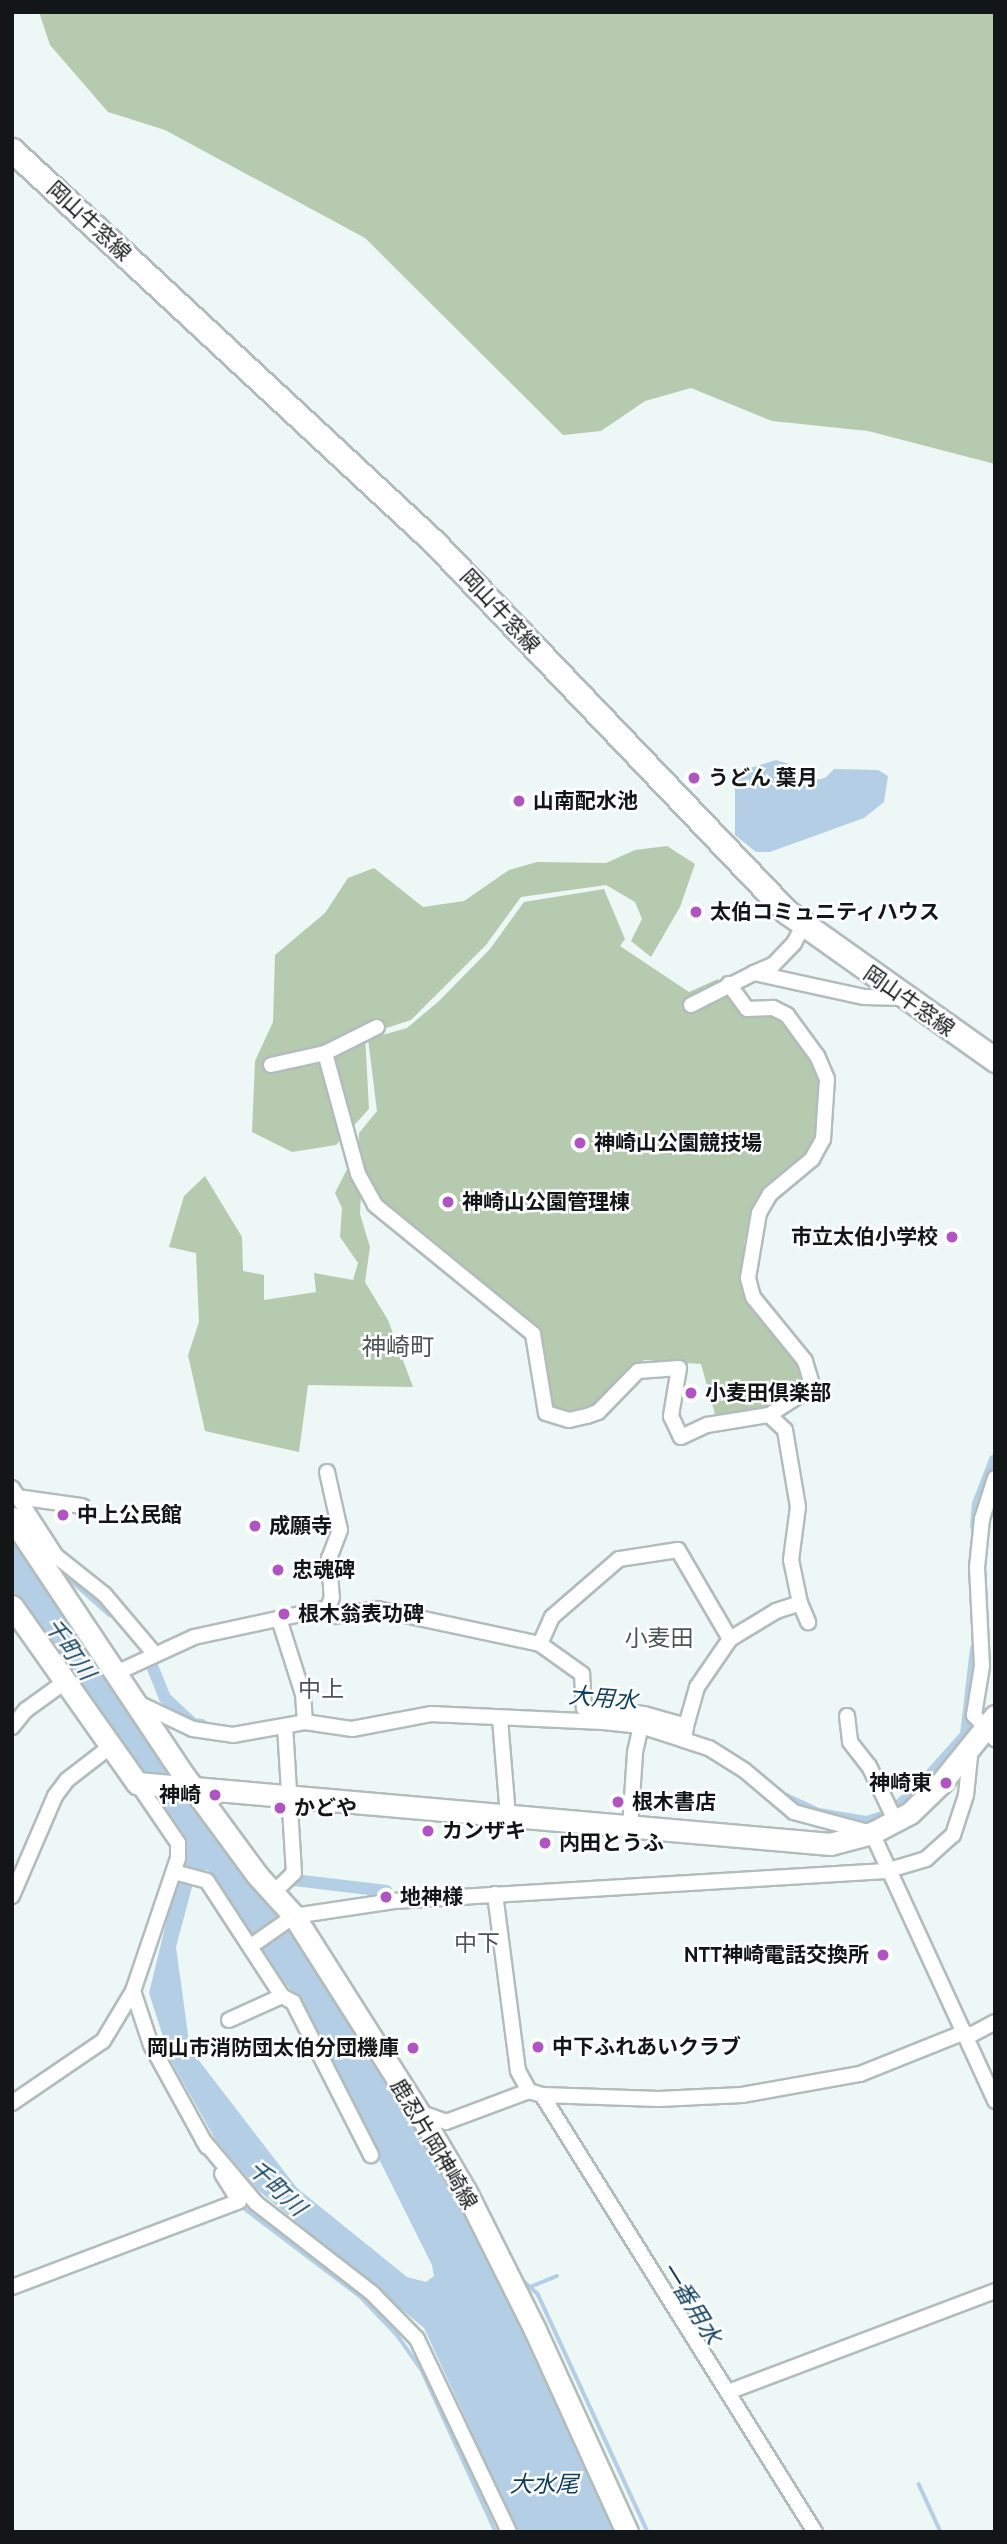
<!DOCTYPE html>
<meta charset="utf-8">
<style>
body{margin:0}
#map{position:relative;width:1007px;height:2544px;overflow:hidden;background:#ecf7f6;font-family:Cabin,"Noto Sans JP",sans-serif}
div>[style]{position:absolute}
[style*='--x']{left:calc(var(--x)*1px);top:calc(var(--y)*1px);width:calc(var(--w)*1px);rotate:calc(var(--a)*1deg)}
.green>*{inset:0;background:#b6caaf}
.water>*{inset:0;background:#b3cee5}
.stream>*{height:3.5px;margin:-1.75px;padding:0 1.75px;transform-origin:1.75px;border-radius:1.75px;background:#b3cee5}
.canal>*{height:12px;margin:-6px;padding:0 6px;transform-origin:6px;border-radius:6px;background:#b3cee5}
.roads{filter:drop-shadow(2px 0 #b2bcbb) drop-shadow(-2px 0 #b2bcbb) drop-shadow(0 2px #b2bcbb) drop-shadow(0 -2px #b2bcbb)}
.street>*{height:14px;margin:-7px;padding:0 7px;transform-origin:7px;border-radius:7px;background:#fff}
.secondary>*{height:21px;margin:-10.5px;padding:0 10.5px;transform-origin:10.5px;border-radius:10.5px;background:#fff}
.primary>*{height:23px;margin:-11.5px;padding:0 11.5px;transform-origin:11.5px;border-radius:11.5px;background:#fff}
.dots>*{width:19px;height:19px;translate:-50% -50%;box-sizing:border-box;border:4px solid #fff;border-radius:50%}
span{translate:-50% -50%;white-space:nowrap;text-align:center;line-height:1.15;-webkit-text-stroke:5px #fff;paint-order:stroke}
.street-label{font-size:21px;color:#121616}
.poi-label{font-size:21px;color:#121616;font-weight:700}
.left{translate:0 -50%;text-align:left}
.right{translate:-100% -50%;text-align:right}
.neighbourhood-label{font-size:23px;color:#4c5554}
.water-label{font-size:23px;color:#0e3e5d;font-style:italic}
.quarter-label{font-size:24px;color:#4c5554}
.frame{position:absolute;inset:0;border:14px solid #121616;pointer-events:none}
</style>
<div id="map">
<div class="green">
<i style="clip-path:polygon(39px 12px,995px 12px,995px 464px,868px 431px,772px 421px,691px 388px,645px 401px,601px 431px,563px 435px,365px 238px,165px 130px,108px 112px,50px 45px)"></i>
<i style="clip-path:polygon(667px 846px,695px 864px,680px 907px,651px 957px,631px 941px,642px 919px,635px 902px,606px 885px,521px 897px,486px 945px,411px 1020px,365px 1035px,369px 1109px,336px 1145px,292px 1152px,252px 1132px,255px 1061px,273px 1022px,275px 955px,325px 913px,348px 878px,374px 868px,423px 907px,464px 901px,509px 870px,537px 862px,606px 863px,635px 850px)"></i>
<i style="clip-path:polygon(604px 889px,625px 939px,620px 946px,689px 992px,718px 979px,728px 998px,750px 1017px,775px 1014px,813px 1061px,824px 1096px,823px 1123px,807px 1158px,769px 1186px,753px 1209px,744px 1243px,743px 1287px,799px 1363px,802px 1378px,796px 1392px,754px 1414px,716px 1418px,701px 1364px,644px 1360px,586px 1411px,558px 1411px,549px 1402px,536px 1333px,395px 1215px,374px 1193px,358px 1160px,359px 1133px,377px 1111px,368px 1039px,407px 1028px,439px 1001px,490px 949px,524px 902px)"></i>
<i style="clip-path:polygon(349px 1165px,361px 1196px,360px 1214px,370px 1247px,365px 1282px,388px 1320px,413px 1387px,308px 1385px,299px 1452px,205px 1431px,188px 1355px,199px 1322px,196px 1253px,169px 1247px,184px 1196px,205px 1176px,242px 1237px,243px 1271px,264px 1275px,264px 1300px,316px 1292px,314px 1273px,353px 1280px,358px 1263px,340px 1237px,342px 1208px,335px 1193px)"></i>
</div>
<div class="water">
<i style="clip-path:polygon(776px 760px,806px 769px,810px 781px,825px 778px,834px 769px,878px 770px,888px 776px,884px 802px,864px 818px,770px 852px,756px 852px,735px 835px,735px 773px)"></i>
<i style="clip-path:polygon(evenodd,12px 1530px,289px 1919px,460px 2197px,614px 2532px,518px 2532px,424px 2328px,258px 2190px,215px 2139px,171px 2061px,149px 1993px,186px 1841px,12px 1590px,12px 1530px,208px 1870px,268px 1963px,300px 2001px,432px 2265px,434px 2276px,426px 2282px,407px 2277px,297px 2188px,190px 2049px,176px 1947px,196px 1872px,208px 1870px)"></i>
</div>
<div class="stream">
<i style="--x:240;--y:2205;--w:152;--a:37.2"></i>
<i style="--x:361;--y:2297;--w:54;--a:46.5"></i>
<i style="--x:398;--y:2336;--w:42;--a:54.8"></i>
<i style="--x:422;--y:2370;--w:178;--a:65.4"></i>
<i style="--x:518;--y:2276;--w:27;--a:42"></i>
<i style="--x:538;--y:2294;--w:262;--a:65.2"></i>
<i style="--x:530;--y:2287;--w:29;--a:-22"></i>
<i style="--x:919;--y:2484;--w:53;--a:65.4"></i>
</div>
<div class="canal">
<i style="--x:976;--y:1526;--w:22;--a:-85"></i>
<i style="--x:978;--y:1504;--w:47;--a:-68.9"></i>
<i style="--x:47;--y:1554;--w:86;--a:41.7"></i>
<i style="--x:146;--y:1651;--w:51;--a:68"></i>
<i style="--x:165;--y:1698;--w:38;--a:43"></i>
<i style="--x:193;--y:1724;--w:9;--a:6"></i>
<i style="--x:781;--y:1797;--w:41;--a:24.7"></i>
<i style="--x:818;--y:1814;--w:50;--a:9.3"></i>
<i style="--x:867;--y:1822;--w:22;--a:-18"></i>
<i style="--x:888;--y:1815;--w:37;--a:-41"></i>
<i style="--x:916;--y:1791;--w:75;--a:-48.2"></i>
<i style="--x:966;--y:1735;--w:87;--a:-83.4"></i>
<i style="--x:290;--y:1866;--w:15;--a:74"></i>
<i style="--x:294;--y:1880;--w:93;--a:6.8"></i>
<i style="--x:386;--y:1891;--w:9;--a:63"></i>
</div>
<div class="roads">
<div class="street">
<i style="--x:754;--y:973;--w:21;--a:-23"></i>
<i style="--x:773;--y:965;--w:30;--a:-46"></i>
<i style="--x:794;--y:943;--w:19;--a:-62"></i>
<i style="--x:691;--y:1005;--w:71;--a:-26.9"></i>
<i style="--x:754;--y:973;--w:113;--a:12.3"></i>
<i style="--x:864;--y:997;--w:41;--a:1.4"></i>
<i style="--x:325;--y:1053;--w:125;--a:74.7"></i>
<i style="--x:358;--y:1174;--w:35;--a:61"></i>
<i style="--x:375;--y:1205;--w:204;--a:39.2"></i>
<i style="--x:533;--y:1334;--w:80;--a:80.7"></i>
<i style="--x:546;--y:1413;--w:24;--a:17"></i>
<i style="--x:569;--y:1420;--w:18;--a:-13"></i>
<i style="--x:587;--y:1416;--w:12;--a:-20"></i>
<i style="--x:598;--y:1412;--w:57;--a:-45.7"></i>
<i style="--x:638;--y:1371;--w:41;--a:-4.2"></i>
<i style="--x:679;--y:1368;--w:49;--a:99.5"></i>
<i style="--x:671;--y:1416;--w:23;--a:65"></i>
<i style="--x:681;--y:1437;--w:29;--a:-25"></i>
<i style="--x:707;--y:1425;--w:63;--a:-9.2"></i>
<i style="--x:769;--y:1415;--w:38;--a:-33"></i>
<i style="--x:801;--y:1394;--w:16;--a:-52"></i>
<i style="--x:811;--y:1381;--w:21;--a:-107"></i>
<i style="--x:805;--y:1361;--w:82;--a:-129.1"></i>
<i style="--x:753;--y:1297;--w:20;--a:-105"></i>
<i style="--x:748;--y:1278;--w:66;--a:-80.4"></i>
<i style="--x:759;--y:1213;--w:22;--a:-60"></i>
<i style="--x:770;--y:1194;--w:55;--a:-39.8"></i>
<i style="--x:812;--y:1159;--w:23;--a:-61"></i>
<i style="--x:823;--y:1139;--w:60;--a:-86.2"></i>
<i style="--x:827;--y:1079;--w:25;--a:-113"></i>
<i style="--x:817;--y:1056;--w:51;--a:-126.2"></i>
<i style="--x:787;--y:1015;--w:16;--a:-153"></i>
<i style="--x:773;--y:1008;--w:26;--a:178"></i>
<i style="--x:747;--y:1009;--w:31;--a:-126"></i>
<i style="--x:271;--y:1065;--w:55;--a:-12.5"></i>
<i style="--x:325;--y:1053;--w:58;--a:-26.6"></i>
<i style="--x:327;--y:1472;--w:59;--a:77.4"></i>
<i style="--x:340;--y:1530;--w:30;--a:111"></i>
<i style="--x:329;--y:1558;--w:39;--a:86"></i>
<i style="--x:332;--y:1597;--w:12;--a:110"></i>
<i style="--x:995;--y:1478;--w:43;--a:107.6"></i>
<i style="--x:982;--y:1519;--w:48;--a:95.9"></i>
<i style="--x:977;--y:1567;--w:99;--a:87.1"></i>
<i style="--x:982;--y:1666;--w:50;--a:99.3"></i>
<i style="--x:974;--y:1715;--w:32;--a:49"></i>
<i style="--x:12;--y:1488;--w:81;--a:57.1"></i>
<i style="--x:56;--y:1556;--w:61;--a:38.4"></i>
<i style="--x:104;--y:1594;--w:76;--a:49.8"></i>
<i style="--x:17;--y:1497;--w:66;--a:7.9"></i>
<i style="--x:800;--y:1603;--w:21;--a:67"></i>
<i style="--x:279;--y:1619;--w:79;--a:72.3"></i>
<i style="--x:303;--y:1694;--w:28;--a:86"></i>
<i style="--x:730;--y:1639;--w:103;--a:-120.3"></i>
<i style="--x:678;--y:1550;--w:60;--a:171.3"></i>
<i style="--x:619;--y:1559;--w:89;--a:139.1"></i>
<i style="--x:552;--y:1617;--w:30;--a:114"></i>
<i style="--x:540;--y:1644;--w:52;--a:35.5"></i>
<i style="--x:582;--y:1674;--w:34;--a:87"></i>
<i style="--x:584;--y:1708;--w:60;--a:5.7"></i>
<i style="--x:644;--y:1714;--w:44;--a:15.9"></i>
<i style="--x:686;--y:1726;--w:14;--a:98"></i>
<i style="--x:684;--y:1740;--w:26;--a:18"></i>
<i style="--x:709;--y:1748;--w:41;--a:32.2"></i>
<i style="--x:744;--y:1770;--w:65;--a:40"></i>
<i style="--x:794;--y:1812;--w:81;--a:15.1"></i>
<i style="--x:872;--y:1833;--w:295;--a:65.3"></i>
<i style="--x:114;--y:1674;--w:88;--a:-24.8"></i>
<i style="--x:194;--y:1637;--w:137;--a:-12.2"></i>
<i style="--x:328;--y:1608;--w:11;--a:49"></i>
<i style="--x:335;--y:1616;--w:43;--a:-9.5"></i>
<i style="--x:377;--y:1609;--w:167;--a:12.1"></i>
<i style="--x:138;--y:1703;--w:61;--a:25.3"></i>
<i style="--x:193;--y:1729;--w:40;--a:8.5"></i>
<i style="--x:233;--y:1735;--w:73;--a:-10.2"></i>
<i style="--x:305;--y:1722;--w:48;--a:8.5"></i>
<i style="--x:352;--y:1729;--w:80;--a:-10.8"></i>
<i style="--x:431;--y:1714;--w:172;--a:2.7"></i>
<i style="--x:603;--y:1722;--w:38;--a:6"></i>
<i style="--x:641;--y:1726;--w:45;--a:18"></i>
<i style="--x:847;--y:1716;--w:26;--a:83"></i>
<i style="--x:850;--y:1742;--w:31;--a:52"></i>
<i style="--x:869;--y:1766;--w:60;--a:64.3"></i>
<i style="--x:500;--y:1719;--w:97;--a:85.3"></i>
<i style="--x:686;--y:1726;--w:41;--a:-74.2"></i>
<i style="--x:697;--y:1687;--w:58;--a:-55.5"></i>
<i style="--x:730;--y:1639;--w:54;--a:-31.3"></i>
<i style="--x:776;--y:1611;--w:25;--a:-18"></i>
<i style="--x:800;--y:1603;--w:44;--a:-101.8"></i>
<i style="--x:791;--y:1560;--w:53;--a:-82.5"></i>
<i style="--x:798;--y:1507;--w:78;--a:-99.6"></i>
<i style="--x:785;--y:1430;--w:22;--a:-137"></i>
<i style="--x:12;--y:1727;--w:22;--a:-51"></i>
<i style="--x:26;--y:1710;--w:49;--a:-35.9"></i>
<i style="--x:630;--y:1828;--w:76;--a:-86.2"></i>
<i style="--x:635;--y:1752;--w:35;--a:-77"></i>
<i style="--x:174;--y:1872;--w:34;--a:15"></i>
<i style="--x:207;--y:1881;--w:137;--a:56.9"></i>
<i style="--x:282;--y:1996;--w:13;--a:29"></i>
<i style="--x:293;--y:2002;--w:172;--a:63"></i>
<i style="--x:273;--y:1893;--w:29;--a:-44"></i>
<i style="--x:294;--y:1873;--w:147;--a:-93.5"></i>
<i style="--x:495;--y:1894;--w:178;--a:82.6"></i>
<i style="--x:518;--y:2071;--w:23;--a:61"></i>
<i style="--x:529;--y:2091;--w:14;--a:17"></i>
<i style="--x:542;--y:2095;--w:117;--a:2"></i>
<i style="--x:659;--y:2099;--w:83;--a:-2.8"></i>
<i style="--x:742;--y:2095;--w:120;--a:-10.1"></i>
<i style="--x:860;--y:2074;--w:113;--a:-21.8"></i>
<i style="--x:12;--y:1896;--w:109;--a:-66.7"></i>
<i style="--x:55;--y:1796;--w:20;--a:-53"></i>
<i style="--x:67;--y:1780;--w:56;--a:-37.7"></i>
<i style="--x:251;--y:1946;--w:52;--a:-34.9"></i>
<i style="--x:294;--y:1916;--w:101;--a:-8.5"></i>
<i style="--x:394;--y:1901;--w:493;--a:-3.5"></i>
<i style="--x:886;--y:1871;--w:42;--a:-16.7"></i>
<i style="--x:926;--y:1859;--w:36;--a:-42"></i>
<i style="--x:953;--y:1835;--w:42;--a:-72"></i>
<i style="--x:966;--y:1795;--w:48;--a:-84.1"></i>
<i style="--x:133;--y:1991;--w:57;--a:71.6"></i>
<i style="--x:151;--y:2045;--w:116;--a:61.2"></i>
<i style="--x:229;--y:2020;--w:58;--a:-24.4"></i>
<i style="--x:967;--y:2037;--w:32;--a:-28"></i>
<i style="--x:542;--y:2095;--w:515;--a:58.01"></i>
<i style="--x:12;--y:2103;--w:110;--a:-34.3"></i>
<i style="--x:103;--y:2041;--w:58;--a:-59"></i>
<i style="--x:133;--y:1991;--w:140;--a:-71.3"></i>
<i style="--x:178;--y:1858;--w:15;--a:-90"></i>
<i style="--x:178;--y:1843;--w:73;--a:-124.3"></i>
<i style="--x:419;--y:2112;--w:29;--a:20"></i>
<i style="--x:446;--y:2122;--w:89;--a:-20.5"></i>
<i style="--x:203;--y:2140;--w:82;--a:49.9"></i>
<i style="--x:256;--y:2203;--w:147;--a:37.8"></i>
<i style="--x:372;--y:2293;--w:64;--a:45.6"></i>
<i style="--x:417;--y:2339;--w:214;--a:64.5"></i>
<i style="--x:12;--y:2287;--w:243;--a:-20.7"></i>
<i style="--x:239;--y:2201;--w:32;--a:-122"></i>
<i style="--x:728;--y:2392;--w:285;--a:-20.7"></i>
</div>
<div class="secondary">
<i style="--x:12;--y:1518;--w:311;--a:56.3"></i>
<i style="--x:185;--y:1777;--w:122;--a:53.7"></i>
<i style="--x:257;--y:1875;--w:55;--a:47.9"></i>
<i style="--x:294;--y:1916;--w:252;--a:57.6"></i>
<i style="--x:429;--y:2129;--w:73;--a:59.6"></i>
<i style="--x:466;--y:2192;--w:154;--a:63.4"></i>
<i style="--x:535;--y:2330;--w:222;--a:65.5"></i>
<i style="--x:12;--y:1606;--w:217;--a:54.8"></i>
<i style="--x:137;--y:1783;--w:696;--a:5.03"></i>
<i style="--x:830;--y:1844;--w:43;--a:-14.7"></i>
<i style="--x:872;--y:1833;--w:43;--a:-27.8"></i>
<i style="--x:910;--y:1813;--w:43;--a:-44.1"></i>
<i style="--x:941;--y:1783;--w:86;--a:-51.1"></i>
</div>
<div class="primary">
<i style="--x:12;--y:150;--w:577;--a:42.89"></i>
<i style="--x:435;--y:543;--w:510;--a:46.35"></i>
<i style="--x:787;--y:912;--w:255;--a:35.4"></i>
</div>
</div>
<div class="dots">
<i style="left:694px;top:778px;background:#af54c0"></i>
<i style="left:519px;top:801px;background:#af54c0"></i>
<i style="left:696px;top:912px;background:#af54c0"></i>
<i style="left:580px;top:1143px;background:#af54c0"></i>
<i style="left:448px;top:1202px;background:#af54c0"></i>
<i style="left:952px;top:1237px;background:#af54c0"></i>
<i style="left:691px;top:1393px;background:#af54c0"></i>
<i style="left:63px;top:1515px;background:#af54c0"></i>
<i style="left:255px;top:1526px;background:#af54c0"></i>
<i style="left:278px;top:1570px;background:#af54c0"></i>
<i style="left:284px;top:1614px;background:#af54c0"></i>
<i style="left:946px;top:1783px;background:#af54c0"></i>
<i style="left:215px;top:1795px;background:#af54c0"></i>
<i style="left:618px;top:1802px;background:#af54c0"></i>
<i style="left:280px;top:1808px;background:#af54c0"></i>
<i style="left:428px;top:1831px;background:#af54c0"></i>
<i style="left:545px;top:1843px;background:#af54c0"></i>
<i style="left:386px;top:1897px;background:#af54c0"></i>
<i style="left:883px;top:1955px;background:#af54c0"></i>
<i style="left:538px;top:2047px;background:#af54c0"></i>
<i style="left:413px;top:2048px;background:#af54c0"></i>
</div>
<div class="street-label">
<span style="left:89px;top:221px;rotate:43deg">岡山牛窓線</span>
<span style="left:500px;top:611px;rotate:47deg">岡山牛窓線</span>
<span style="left:909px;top:1001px;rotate:35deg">岡山牛窓線</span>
<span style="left:434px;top:2144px;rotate:59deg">鹿忍片岡神崎線</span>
</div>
<div class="poi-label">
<span class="left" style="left:708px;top:778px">うどん 葉月</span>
<span class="left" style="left:533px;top:801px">山南配水池</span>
<span class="left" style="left:710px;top:912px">太伯コミュニティハウス</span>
<span class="left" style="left:594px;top:1143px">神崎山公園競技場</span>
<span class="left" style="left:462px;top:1202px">神崎山公園管理棟</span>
<span class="right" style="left:938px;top:1237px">市立太伯小学校</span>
<span class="left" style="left:705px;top:1393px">小麦田倶楽部</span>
<span class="left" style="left:77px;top:1515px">中上公民館</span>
<span class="left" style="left:269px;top:1526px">成願寺</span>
<span class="left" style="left:292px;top:1570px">忠魂碑</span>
<span class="left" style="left:298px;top:1614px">根木翁表功碑</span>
<span class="right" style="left:932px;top:1783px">神崎東</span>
<span class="right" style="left:201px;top:1795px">神崎</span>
<span class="left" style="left:632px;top:1802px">根木書店</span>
<span class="left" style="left:294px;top:1808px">かどや</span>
<span class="left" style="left:442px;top:1831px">カンザキ</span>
<span class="left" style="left:559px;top:1843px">内田とうふ</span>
<span class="left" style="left:400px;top:1897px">地神様</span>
<span class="right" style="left:869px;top:1955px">NTT神崎電話交換所</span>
<span class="left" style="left:552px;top:2047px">中下ふれあいクラブ</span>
<span class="right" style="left:399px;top:2048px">岡山市消防団太伯分団機庫</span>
</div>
<div class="neighbourhood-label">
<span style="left:659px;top:1638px">小麦田</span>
<span style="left:321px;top:1689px">中上</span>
<span style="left:477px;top:1943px">中下</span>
</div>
<div class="water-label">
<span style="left:70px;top:1649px;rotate:55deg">千町川</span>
<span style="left:603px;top:1698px;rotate:5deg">大用水</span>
<span style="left:277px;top:2188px;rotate:43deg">千町川</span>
<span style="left:691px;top:2303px;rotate:58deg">一番用水</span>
<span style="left:544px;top:2484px">大水尾</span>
</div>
<div class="quarter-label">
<span style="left:398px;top:1347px">神崎町</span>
</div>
<div class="frame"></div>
</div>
